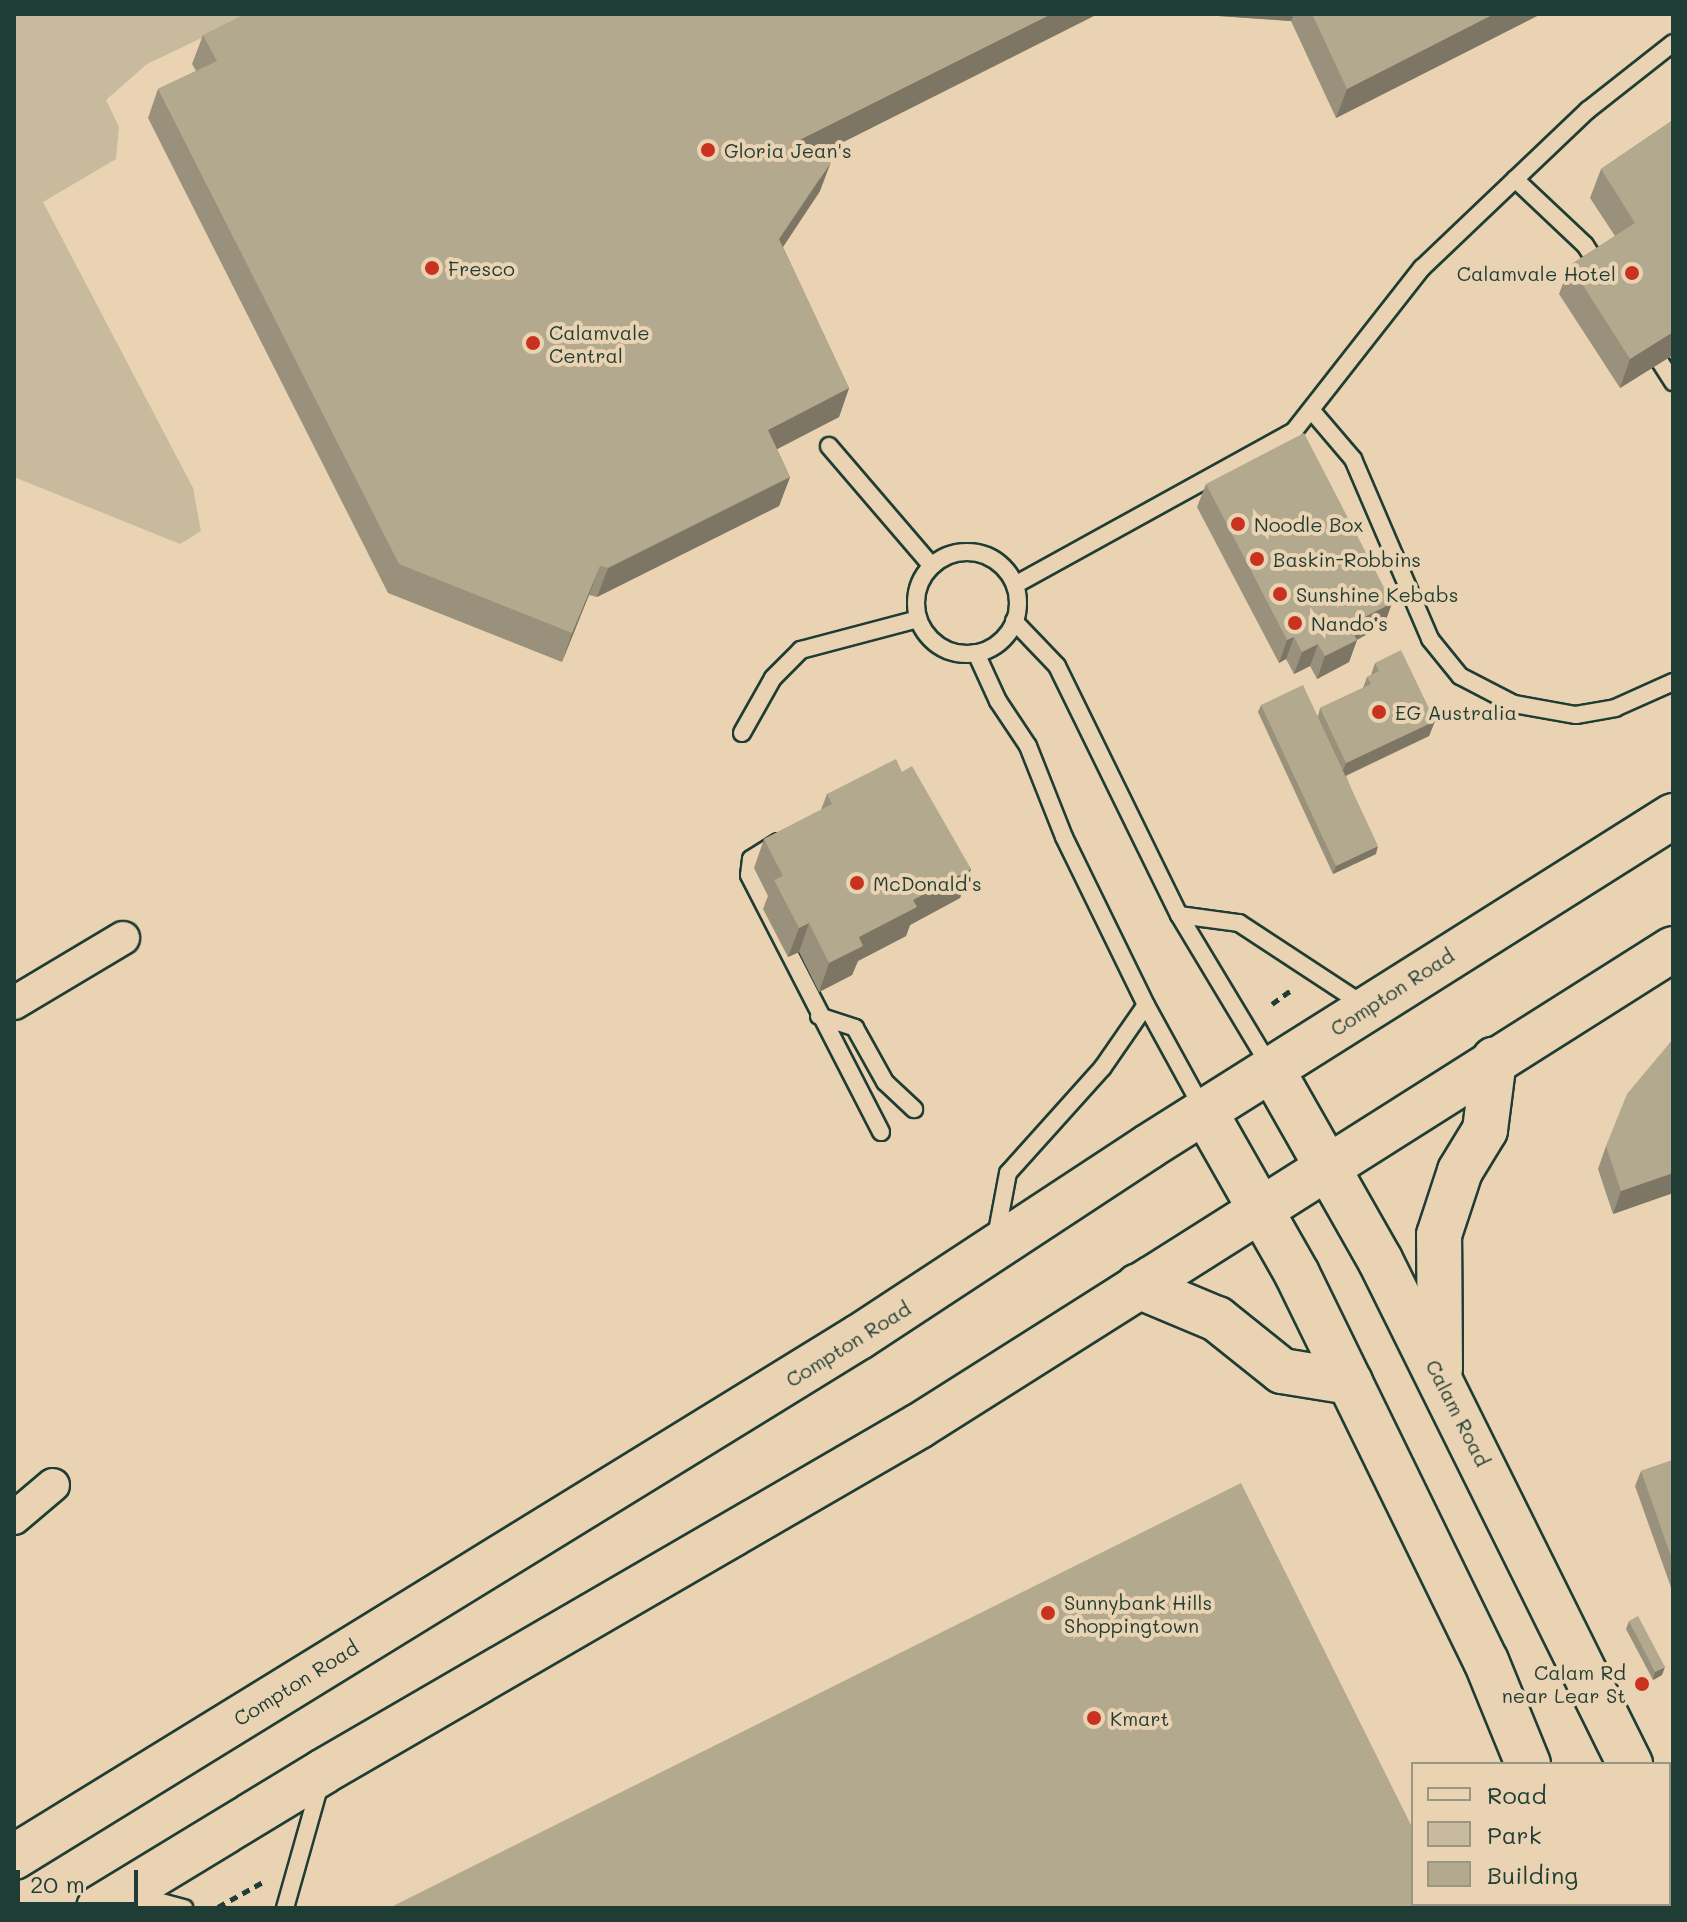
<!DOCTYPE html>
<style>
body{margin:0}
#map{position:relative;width:1687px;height:1922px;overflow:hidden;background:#e9d3b2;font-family:Mali,sans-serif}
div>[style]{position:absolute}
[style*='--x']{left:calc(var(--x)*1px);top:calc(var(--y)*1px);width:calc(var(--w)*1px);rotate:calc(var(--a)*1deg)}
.green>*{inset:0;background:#c8ba9d}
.path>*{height:5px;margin-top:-2.5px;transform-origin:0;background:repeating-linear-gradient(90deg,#1f3d34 0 8px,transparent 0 14px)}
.roads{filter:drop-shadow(2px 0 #1f3d34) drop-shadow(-2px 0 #1f3d34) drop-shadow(0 2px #1f3d34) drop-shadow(0 -2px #1f3d34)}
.service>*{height:16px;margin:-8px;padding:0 8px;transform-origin:8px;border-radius:8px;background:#e9d3b2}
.service>.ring{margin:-8px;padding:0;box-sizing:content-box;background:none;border:16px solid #e9d3b2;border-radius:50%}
.minor>*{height:32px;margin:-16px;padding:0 16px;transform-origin:16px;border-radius:16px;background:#e9d3b2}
.primary>*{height:44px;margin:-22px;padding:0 22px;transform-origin:22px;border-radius:22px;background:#e9d3b2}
.wall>*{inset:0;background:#99917b}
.shaded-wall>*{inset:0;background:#7d7664}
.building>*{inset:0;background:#b2a98f}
.dots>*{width:22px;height:22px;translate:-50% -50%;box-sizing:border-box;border:4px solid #e9d3b2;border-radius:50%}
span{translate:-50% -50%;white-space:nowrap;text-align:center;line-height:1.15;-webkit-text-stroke:8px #e9d3b2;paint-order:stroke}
.poi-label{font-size:20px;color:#1f3d34}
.left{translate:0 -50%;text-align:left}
.right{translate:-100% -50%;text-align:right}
.street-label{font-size:20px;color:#1f3d34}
.frame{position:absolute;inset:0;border:16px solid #1f3d34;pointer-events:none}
.legend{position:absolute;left:1411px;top:1762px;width:260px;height:144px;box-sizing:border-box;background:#e9d3b2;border:2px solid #989780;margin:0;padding:10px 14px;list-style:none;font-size:24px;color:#1f3d34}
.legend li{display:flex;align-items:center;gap:16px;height:40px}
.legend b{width:40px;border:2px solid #989780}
.scale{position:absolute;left:16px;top:1870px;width:122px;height:36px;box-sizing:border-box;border:4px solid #1f3d34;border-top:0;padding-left:10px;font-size:24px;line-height:28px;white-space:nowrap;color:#1f3d34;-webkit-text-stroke:6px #e9d3b2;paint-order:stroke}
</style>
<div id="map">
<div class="green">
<i style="clip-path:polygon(14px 14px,252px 14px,147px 64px,106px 100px,119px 127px,116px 159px,43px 202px,193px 488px,201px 531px,180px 544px,14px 477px)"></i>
</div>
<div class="path">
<i style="--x:1272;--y:1004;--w:24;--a:-36"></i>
<i style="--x:218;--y:1907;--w:51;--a:-29.1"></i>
</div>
<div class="roads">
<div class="service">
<i style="--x:1515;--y:179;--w:96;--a:43.3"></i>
<i style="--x:1585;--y:245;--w:30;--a:57"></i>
<i style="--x:1650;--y:346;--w:43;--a:57.4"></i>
<i style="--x:1312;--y:411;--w:63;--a:49.5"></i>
<i style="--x:1353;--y:459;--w:196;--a:66.8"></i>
<i style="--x:1430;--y:639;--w:48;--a:51"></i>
<i style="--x:1460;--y:676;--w:61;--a:27.4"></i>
<i style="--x:1514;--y:704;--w:63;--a:10.1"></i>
<i style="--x:1576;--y:715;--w:40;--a:-10"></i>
<i style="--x:1615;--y:708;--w:64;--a:-24.1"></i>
<i style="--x:829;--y:446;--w:158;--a:49.4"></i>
<i class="ring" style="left:916px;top:552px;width:86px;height:86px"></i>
<i style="--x:1015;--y:585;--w:319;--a:-28.9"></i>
<i style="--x:1294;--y:431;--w:207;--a:-51.9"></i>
<i style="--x:1422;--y:268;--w:229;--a:-43.6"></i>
<i style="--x:1588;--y:110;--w:108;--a:-38.2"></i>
<i style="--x:1014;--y:621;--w:62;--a:46.3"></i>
<i style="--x:1057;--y:666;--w:277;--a:63.9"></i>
<i style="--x:1179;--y:915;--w:179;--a:59"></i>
<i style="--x:976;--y:653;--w:53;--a:65.4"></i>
<i style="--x:998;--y:701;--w:54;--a:56.3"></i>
<i style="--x:1028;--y:746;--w:98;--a:68.4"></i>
<i style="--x:1064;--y:837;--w:187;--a:64"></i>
<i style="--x:1146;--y:1005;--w:121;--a:61.3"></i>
<i style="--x:742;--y:733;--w:63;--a:-60.6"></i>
<i style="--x:773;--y:678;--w:40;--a:-45"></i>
<i style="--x:801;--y:650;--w:121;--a:-14.8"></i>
<i style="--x:778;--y:842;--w:32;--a:148"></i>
<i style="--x:751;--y:859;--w:16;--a:97"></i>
<i style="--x:749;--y:875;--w:289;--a:62.8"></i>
<i style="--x:1179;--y:915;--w:61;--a:7.6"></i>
<i style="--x:1239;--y:923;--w:149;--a:33.3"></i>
<i style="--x:819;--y:1016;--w:38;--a:18"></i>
<i style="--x:855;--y:1028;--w:62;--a:60.9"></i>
<i style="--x:885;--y:1082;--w:40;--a:43"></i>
<i style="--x:996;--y:1237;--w:65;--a:-79.4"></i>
<i style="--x:1008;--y:1173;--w:142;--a:-48.1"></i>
<i style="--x:1103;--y:1067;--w:75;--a:-55.3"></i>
<i style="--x:135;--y:1895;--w:51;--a:14.9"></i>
<i style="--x:285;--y:1908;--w:129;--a:-74.2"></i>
</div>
<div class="minor">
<i style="--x:14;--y:1003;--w:127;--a:-30.8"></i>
<i style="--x:14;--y:1518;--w:51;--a:-40.2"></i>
</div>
<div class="primary">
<i style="--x:1272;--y:1070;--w:219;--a:60.4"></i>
<i style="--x:1380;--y:1260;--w:563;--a:63.62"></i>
<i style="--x:1205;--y:1112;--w:186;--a:60.4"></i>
<i style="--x:1297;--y:1274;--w:431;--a:64"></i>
<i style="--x:1486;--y:1661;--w:111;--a:67.8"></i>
<i style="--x:1138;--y:1286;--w:86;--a:22.7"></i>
<i style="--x:1217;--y:1319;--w:83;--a:38.7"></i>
<i style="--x:1282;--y:1371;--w:69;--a:9.2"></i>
<i style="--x:1440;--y:1369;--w:134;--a:-90.4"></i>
<i style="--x:1439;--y:1235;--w:67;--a:-71.8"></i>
<i style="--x:1460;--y:1171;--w:48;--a:-58.6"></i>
<i style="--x:1485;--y:1130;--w:71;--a:-82.7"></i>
<i style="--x:1669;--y:1843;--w:9;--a:63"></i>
<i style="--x:14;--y:1857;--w:992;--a:-31.61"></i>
<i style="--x:859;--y:1337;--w:346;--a:-33.3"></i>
<i style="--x:1148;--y:1147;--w:621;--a:-32.23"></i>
<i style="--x:1585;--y:1904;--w:4;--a:63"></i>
<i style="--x:99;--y:1908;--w:263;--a:-31.3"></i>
<i style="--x:324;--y:1771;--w:688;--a:-30.11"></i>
<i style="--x:919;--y:1426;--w:892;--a:-32.32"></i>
</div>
</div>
<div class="wall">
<i style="clip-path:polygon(1204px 14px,1541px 14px,1336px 118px,1291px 21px,1204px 15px)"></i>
<i style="clip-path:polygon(203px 35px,819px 154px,820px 191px,783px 247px,849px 388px,839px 417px,777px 449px,790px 477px,779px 506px,597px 597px,589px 595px,562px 662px,388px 593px,148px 118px,158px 89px,196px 71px,192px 64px)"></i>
<i style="clip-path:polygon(1673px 120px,1673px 355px,1620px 388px,1559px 294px,1570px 265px,1615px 236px,1590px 198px,1601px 169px)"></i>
<i style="clip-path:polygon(1206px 484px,1392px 603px,1384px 625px,1357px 640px,1349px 662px,1317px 679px,1310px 666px,1294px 674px,1286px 659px,1279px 663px,1197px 507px)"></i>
<i style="clip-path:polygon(1375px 663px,1435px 721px,1429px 736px,1346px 776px,1376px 854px,1333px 874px,1258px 712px,1261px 705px,1318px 716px,1320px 708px,1363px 688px,1367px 677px,1371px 675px)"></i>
<i style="clip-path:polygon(902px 772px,971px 869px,960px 898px,910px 925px,906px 936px,858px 961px,852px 975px,819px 992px,799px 952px,788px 957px,763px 909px,768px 896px,754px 868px,764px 839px,821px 810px,827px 794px)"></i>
<i style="clip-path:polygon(1673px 1039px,1673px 1193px,1613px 1214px,1598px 1169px,1606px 1146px)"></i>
<i style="clip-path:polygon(1673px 1460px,1673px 1593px,1635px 1486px,1641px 1471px)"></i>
<i style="clip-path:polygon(1629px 1621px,1662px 1675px,1653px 1680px,1626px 1629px)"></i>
</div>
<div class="shaded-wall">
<i style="clip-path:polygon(1051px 14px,1098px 14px,788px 170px,799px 140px)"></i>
<i style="clip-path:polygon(1204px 14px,1294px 14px,1291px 21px,1204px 15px)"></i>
<i style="clip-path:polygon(1494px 14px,1541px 14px,1336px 118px,1347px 89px)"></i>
<i style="clip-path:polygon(831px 162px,820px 191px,769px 268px,779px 239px)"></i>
<i style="clip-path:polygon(1673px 332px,1673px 355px,1620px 388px,1630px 359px)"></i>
<i style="clip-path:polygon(849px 388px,839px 417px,758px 459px,768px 430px)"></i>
<i style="clip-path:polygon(790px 477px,779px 506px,597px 597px,608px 568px)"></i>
<i style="clip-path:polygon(600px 566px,589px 595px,562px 662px,572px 633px)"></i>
<i style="clip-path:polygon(1392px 603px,1384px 625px,1341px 648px,1349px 625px)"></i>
<i style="clip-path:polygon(1294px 637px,1286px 659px,1279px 663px,1287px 640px)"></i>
<i style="clip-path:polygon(1357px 640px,1349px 662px,1317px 679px,1325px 656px)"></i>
<i style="clip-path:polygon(1318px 644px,1310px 666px,1294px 674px,1302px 652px)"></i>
<i style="clip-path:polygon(1435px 721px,1429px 736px,1340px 778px,1346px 763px)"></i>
<i style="clip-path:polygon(1378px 846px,1376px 854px,1333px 874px,1336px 866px)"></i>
<i style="clip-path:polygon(971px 869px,960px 898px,910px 925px,906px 936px,858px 961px,852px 975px,819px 992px,829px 963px,859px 937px,913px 900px)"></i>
<i style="clip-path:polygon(809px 923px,799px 952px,788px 957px,799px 928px)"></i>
<i style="clip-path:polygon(1673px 1173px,1673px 1193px,1613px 1214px,1621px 1191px)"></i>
<i style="clip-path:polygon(1665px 1667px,1662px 1675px,1653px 1680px,1655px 1672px)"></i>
</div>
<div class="building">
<i style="clip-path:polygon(245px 14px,1051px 14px,799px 140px,831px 162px,779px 239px,849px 388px,768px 430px,790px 477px,608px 568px,600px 566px,572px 633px,399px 564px,158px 89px,217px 61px,203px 35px)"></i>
<i style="clip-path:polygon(1312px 14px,1494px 14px,1347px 89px)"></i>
<i style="clip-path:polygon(1673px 120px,1673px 332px,1630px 359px,1570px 265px,1635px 223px,1601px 169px)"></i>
<i style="clip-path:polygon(1304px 433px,1392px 603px,1349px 625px,1357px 640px,1325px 656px,1318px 644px,1302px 652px,1294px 637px,1287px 640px,1206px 484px)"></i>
<i style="clip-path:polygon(1401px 650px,1435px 721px,1346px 763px,1320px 708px,1371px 684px,1367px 677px,1379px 671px,1375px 663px)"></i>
<i style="clip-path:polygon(1303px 685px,1378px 846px,1336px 866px,1261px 705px)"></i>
<i style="clip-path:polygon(896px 759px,902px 772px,912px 766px,971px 869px,913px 900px,917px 907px,859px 937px,863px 946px,829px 963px,809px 923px,799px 928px,774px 880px,783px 876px,764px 839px,832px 804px,827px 794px)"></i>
<i style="clip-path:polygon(1673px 1039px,1673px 1173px,1621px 1191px,1606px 1146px,1627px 1094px)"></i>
<i style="clip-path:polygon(1673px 1460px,1673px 1562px,1641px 1471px)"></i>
<i style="clip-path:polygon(1241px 1483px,1413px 1829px,1413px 1904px,1450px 1904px,1452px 1908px,389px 1908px)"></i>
<i style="clip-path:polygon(1638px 1616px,1665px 1667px,1655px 1672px,1629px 1621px)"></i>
</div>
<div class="dots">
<i style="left:708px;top:150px;background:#c8321e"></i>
<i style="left:432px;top:268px;background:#c8321e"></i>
<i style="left:1632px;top:273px;background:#c8321e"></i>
<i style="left:533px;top:343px;background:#c8321e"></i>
<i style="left:1238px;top:524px;background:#c8321e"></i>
<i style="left:1257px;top:559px;background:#c8321e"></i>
<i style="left:1280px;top:594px;background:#c8321e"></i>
<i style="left:1295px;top:623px;background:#c8321e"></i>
<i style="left:1379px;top:712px;background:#c8321e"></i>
<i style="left:857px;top:883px;background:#c8321e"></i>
<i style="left:1048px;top:1613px;background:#c8321e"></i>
<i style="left:1642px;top:1684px;background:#c8321e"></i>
<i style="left:1094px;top:1718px;background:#c8321e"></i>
</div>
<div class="poi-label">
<span class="left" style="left:724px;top:150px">Gloria Jean's</span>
<span class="left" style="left:448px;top:268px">Fresco</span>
<span class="right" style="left:1616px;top:273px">Calamvale Hotel</span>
<span class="left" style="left:549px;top:344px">Calamvale<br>Central</span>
<span class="left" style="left:1254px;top:524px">Noodle Box</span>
<span class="left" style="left:1273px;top:559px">Baskin-Robbins</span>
<span class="left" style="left:1296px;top:594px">Sunshine Kebabs</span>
<span class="left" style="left:1311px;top:623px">Nando's</span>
<span class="left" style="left:1395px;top:712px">EG Australia</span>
<span class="left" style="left:873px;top:883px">McDonald's</span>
<span class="left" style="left:1064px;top:1614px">Sunnybank Hills<br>Shoppingtown</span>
<span class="right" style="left:1626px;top:1684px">Calam Rd<br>near Lear St</span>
<span class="left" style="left:1110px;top:1718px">Kmart</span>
</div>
<div class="street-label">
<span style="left:1392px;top:992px;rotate:-33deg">Compton Road</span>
<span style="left:848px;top:1344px;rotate:-32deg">Compton Road</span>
<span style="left:1458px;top:1413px;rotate:63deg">Calam Road</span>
<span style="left:296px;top:1683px;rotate:-32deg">Compton Road</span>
</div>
<div class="frame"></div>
<ul class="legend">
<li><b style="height:10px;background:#e9d3b2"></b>Road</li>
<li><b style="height:22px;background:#c8ba9d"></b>Park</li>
<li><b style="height:22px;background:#b2a98f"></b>Building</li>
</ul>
<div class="scale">20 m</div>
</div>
